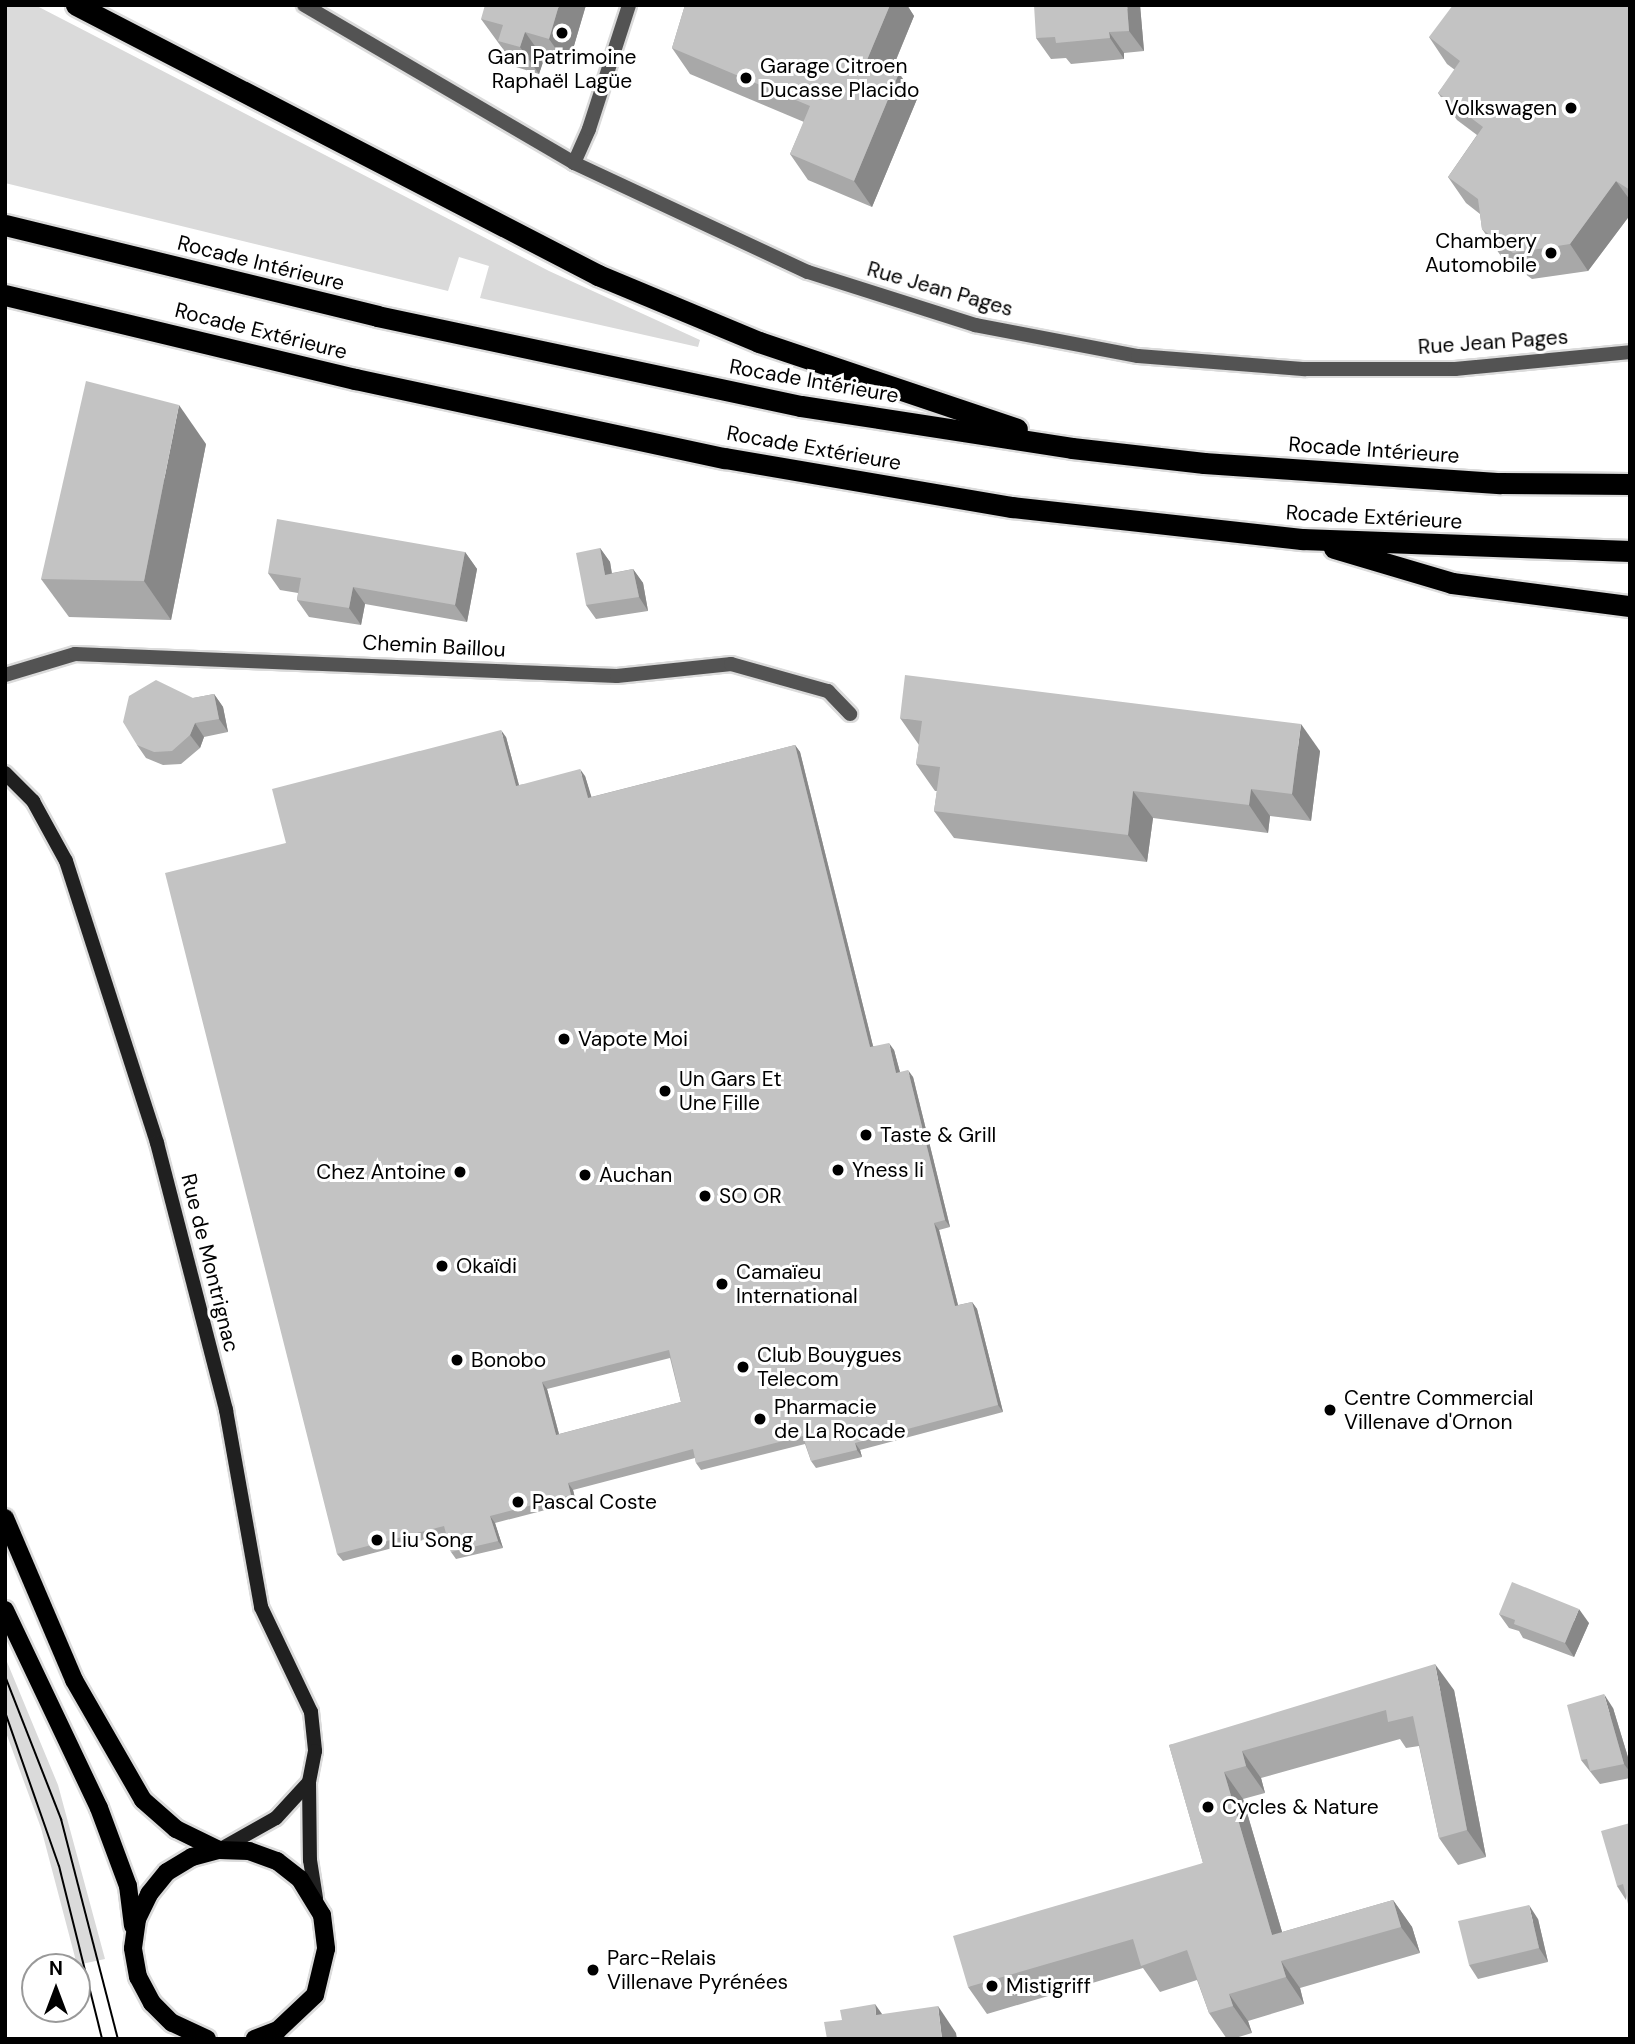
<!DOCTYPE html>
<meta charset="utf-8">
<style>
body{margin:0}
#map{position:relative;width:1635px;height:2044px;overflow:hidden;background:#fff;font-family:"DM Sans",sans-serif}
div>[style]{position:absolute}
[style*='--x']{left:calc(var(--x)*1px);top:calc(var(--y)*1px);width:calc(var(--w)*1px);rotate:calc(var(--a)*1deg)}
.green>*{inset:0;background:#dadada}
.roads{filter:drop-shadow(2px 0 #dbdbdb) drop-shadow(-2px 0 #dbdbdb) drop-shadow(0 2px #dbdbdb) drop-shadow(0 -2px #dbdbdb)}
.street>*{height:14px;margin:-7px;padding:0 7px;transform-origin:7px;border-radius:7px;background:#535353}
.secondary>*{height:14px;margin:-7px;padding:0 7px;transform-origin:7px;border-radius:7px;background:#202020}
.primary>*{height:18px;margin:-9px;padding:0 9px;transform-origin:9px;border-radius:9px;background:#000}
.highway>*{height:21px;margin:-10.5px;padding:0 10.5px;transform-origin:10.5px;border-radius:10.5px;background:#000}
.tram>*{height:2px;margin:-1px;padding:0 1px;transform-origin:1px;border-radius:1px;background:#000}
.wall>*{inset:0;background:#a8a8a8}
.shaded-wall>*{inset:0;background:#888}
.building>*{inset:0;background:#c3c3c3}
.dots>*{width:19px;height:19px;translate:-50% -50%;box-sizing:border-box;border:4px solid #fff;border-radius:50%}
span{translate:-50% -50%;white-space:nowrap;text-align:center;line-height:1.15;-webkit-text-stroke:6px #fff;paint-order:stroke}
.poi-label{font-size:21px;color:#000}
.left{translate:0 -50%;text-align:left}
.right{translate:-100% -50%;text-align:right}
.street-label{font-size:21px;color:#000}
.frame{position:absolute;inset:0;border:7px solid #000;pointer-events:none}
.north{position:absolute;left:21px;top:1953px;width:70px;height:70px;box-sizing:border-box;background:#fff;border:2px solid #999;border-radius:50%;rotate:0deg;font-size:19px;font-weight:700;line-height:28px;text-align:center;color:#000}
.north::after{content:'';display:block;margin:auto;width:24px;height:32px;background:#000;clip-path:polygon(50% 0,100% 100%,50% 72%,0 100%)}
</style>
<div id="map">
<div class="green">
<i style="clip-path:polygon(5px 5px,35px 5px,549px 271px,700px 340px,698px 347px,480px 298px,489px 266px,459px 257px,448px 291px,5px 183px)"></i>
<i style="clip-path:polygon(5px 1657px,58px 1785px,105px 1959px,77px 1965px,41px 1828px,5px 1730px)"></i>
</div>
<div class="roads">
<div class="street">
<i style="--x:304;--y:5;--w:313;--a:30.3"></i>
<i style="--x:574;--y:163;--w:258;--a:25"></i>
<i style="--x:808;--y:272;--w:175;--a:17.6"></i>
<i style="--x:975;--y:325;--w:166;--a:10.8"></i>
<i style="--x:1138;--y:356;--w:168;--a:4.5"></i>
<i style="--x:1305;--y:369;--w:150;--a:0"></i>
<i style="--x:1455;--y:369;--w:176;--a:-5.5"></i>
<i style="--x:574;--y:163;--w:37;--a:-66"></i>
<i style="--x:589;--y:129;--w:130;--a:-72.1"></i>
<i style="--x:5;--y:675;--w:73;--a:-16.7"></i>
<i style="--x:75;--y:654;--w:542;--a:2.32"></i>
<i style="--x:617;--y:676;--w:115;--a:-6"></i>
<i style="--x:731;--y:664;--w:101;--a:15.6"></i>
<i style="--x:828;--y:691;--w:32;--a:46"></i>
</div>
<div class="secondary">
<i style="--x:5;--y:773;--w:40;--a:45"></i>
<i style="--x:33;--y:801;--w:68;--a:61.2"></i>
<i style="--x:66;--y:861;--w:296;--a:72.1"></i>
<i style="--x:157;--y:1143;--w:276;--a:75.5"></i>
<i style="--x:226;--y:1410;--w:200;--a:79.9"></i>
<i style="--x:261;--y:1607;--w:116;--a:64.5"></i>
<i style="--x:311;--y:1712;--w:39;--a:84"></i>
<i style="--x:315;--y:1751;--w:32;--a:101"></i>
<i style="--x:309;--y:1782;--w:78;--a:89.3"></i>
<i style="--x:310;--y:1860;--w:39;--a:81"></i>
<i style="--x:219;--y:1850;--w:65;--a:-29.3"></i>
<i style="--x:276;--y:1818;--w:49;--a:-47.5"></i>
</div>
<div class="primary">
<i style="--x:5;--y:1518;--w:176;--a:66.9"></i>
<i style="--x:74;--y:1680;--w:138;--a:60.1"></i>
<i style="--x:143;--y:1800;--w:44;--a:41.3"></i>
<i style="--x:176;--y:1829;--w:48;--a:26"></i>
<i style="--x:5;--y:1610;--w:219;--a:64.6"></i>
<i style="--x:99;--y:1808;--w:83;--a:69.6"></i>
<i style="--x:128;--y:1886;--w:40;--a:82.9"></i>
<i style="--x:207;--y:2039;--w:38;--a:-155"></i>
<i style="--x:172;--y:2023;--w:28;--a:-135"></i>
<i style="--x:152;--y:2003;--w:30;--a:-118"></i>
<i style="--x:138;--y:1977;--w:29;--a:-100"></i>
<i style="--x:133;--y:1948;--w:29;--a:-82"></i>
<i style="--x:137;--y:1919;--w:28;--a:-64"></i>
<i style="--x:149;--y:1894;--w:28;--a:-51"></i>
<i style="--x:167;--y:1872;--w:29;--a:-31"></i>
<i style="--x:192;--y:1857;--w:28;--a:-15"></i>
<i style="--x:219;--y:1850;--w:30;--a:2"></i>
<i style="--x:249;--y:1851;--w:30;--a:20"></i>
<i style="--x:277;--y:1861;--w:29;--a:38"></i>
<i style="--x:300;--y:1879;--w:42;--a:58.6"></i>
<i style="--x:322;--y:1915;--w:34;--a:83"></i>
<i style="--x:326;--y:1949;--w:47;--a:103.4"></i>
<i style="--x:315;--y:1995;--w:51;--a:136.6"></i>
<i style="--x:278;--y:2030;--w:25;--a:159"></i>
</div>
<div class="highway">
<i style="--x:76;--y:5;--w:588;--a:27.35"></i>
<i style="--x:598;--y:275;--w:174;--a:22.6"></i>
<i style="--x:759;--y:342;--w:272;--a:18.6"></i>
<i style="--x:5;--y:225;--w:383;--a:13.7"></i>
<i style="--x:377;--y:316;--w:433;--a:12"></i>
<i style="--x:801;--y:406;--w:274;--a:8.8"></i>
<i style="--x:1072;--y:448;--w:133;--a:6.5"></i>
<i style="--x:1204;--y:463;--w:297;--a:3.9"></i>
<i style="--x:1500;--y:483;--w:130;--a:0.4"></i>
<i style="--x:5;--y:295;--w:360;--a:13.5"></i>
<i style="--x:355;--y:379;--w:378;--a:12.1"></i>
<i style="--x:725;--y:458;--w:291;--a:9.7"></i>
<i style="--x:1012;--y:507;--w:292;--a:6.3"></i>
<i style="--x:1302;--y:539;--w:328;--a:2.1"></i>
<i style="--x:1334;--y:548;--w:123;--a:16.5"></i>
<i style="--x:1452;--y:583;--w:179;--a:7.4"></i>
</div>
</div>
<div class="tram">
<i style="--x:5;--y:1676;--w:154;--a:68.6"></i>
<i style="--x:61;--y:1819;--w:227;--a:75.5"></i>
<i style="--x:5;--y:1712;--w:163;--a:70.7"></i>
<i style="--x:59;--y:1866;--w:178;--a:76"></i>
</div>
<div class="wall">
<i style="clip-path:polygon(586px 5px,568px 66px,544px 59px,539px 74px,516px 67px,481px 19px)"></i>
<i style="clip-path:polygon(685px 5px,907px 5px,914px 16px,892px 70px,917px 99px,872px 207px,808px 180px,790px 154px,804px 122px,690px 74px,672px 48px)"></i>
<i style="clip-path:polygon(1140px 5px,1144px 51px,1124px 53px,1124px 59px,1071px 64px,1066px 58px,1051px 59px,1036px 38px)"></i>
<i style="clip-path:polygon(1630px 5px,1630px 215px,1588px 271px,1532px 279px,1501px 256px,1482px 229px,1480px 214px,1466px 203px,1448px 177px,1477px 135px,1457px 120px,1438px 93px,1455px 70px,1447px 64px,1429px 37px)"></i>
<i style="clip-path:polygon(206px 444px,171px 620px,69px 617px,41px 579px)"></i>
<i style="clip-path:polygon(600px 548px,610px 562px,612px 573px,633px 569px,643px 583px,648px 611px,596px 619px,586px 605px)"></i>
<i style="clip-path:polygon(465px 552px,477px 569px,467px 622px,365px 604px,361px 625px,309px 617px,297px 600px,298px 593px,280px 590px,268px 573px)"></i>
<i style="clip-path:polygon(214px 694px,223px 707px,228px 732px,204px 737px,200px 748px,181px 764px,163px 765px,146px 758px,137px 745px,193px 698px)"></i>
<i style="clip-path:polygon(900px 718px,1320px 751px,1311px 821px,1270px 816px,1268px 833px,1153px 818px,1147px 862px,954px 838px,934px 811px,937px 791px,935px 791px,916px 764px,919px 745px)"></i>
<i style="clip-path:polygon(evenodd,506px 737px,519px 785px,585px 776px,591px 797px,795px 745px,800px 752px,873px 1046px,894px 1050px,900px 1072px,913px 1077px,950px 1227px,939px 1230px,958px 1305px,972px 1302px,977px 1309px,1003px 1412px,860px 1450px,862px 1457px,816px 1468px,811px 1461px,805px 1444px,701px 1470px,696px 1463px,695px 1458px,573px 1490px,576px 1502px,495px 1523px,503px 1548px,456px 1559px,451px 1552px,446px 1534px,343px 1561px,337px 1554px,286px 843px,506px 737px,670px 1358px,681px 1402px,559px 1434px,547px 1389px,670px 1358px)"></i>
<i style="clip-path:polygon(1499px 1614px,1589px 1623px,1574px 1657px,1523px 1638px,1519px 1631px,1509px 1628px)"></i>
<i style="clip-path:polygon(1454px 1690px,1486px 1857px,1458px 1865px,1439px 1838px,1419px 1746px,1406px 1748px,1400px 1739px,1261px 1778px,1265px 1793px,1243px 1799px,1282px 1932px,1393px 1900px,1412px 1927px,1420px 1953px,1300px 1988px,1304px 2004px,1248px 2021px,1252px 2033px,1232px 2039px,1227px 2039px,1209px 2013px,1197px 1980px,1160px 1992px,1143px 1968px,987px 2014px,968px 1987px,1203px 1863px,1169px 1745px)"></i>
<i style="clip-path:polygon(1613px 1708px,1630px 1764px,1630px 1778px,1600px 1784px,1581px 1760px)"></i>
<i style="clip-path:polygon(1630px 1823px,1626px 1900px,1617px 1886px)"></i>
<i style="clip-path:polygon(1538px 1919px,1548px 1962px,1478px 1979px,1469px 1965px)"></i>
</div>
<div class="shaded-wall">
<i style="clip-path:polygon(559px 5px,586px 5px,568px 66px,549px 39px)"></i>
<i style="clip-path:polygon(890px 5px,907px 5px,914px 16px,885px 86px,867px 60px)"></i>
<i style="clip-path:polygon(1127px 5px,1140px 5px,1144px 51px,1129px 31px)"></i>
<i style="clip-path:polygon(525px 32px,544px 59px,539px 74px,520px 47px)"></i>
<i style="clip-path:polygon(1109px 32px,1124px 53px,1124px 59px,1110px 38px)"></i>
<i style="clip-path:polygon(899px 73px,917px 99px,872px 207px,854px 181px)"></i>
<i style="clip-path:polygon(1616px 181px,1630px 200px,1630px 215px,1588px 271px,1570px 244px)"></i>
<i style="clip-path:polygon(179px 405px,206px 444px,171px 620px,144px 581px)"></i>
<i style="clip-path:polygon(600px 548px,610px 562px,614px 589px,605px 575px)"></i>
<i style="clip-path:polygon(465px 552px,477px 569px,467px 622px,455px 605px)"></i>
<i style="clip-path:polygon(633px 569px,643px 583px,648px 611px,639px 597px)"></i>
<i style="clip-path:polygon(353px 587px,365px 604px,361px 625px,349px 608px)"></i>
<i style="clip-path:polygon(214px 694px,223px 707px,228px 732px,219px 719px)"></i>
<i style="clip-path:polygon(195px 723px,204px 737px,200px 748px,190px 735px)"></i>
<i style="clip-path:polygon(1301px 724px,1320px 751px,1311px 821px,1292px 794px)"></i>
<i style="clip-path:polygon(501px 730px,506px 737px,521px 793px,516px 786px)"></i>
<i style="clip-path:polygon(795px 745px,800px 752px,875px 1054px,870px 1047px)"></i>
<i style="clip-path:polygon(580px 769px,585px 776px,594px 805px,588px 798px)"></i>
<i style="clip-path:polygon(1251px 789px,1270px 816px,1268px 833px,1249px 805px)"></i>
<i style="clip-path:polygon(1133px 791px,1153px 818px,1147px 862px,1128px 835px)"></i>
<i style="clip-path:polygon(889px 1043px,894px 1050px,902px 1080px,896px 1073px)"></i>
<i style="clip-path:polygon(908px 1070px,913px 1077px,950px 1227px,945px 1220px)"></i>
<i style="clip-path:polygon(934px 1223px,939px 1230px,960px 1313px,955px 1306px)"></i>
<i style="clip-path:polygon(972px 1302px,977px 1309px,1003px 1412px,998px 1405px)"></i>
<i style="clip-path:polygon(542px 1382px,547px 1389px,561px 1442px,556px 1435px)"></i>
<i style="clip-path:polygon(855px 1443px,860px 1450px,862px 1457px,857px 1450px)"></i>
<i style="clip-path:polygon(568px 1483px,573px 1490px,576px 1502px,571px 1495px)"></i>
<i style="clip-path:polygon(490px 1516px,495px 1523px,503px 1548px,498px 1541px)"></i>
<i style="clip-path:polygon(1579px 1609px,1589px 1623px,1574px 1657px,1565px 1643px)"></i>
<i style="clip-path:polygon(1435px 1664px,1454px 1690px,1486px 1857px,1467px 1830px)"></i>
<i style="clip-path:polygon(1604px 1694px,1613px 1708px,1630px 1764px,1630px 1772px,1624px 1764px)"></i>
<i style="clip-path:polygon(1242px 1751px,1261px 1778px,1265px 1793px,1246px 1766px)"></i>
<i style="clip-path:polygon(1224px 1772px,1243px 1799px,1290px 1959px,1272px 1935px)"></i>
<i style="clip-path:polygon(1393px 1900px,1412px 1927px,1420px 1953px,1401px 1927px)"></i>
<i style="clip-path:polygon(1529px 1905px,1538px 1919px,1548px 1962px,1539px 1948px)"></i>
<i style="clip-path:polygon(1281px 1961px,1300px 1988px,1304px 2004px,1286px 1977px)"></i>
<i style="clip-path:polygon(1229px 1994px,1248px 2021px,1252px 2033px,1233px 2006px)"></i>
<i style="clip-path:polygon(875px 2004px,894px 2031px,876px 2015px)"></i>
<i style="clip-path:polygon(938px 2006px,956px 2033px,957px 2039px,942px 2039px)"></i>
</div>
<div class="building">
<i style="clip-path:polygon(485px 5px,559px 5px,549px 39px,525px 32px,520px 47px,498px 41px,503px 25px,481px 19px)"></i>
<i style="clip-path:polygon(685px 5px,890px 5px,867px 60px,899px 73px,854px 181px,790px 154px,810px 106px,672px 48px)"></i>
<i style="clip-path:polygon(1034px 5px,1127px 5px,1129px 31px,1109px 32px,1110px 38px,1056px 43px,1055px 37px,1036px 38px)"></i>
<i style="clip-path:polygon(1453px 5px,1630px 5px,1630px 190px,1616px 181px,1570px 244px,1513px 253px,1482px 229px,1478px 199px,1448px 177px,1483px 127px,1438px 93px,1460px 61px,1429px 37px)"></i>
<i style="clip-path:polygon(86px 381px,179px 405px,144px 581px,41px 579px)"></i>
<i style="clip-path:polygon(277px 519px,465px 552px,455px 605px,353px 587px,349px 608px,297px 600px,301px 578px,268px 573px)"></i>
<i style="clip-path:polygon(600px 548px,605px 575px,633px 569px,639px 597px,586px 605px,576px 553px)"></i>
<i style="clip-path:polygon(905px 675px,1301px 724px,1292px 794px,1251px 789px,1249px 805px,1133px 791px,1128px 835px,934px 811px,940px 767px,916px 764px,922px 721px,900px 718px)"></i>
<i style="clip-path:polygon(156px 680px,193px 698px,214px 694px,219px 719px,195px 723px,190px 735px,172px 751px,154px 752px,137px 745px,123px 722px,129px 696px)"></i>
<i style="clip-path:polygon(evenodd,501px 730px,516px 786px,580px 769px,588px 798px,795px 745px,870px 1047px,889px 1043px,896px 1073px,908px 1070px,945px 1220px,934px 1223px,955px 1306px,972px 1302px,998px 1405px,855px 1443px,857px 1450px,811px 1461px,803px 1436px,696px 1463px,693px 1449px,568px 1483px,571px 1495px,490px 1516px,498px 1541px,451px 1552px,444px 1526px,337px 1554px,165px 873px,286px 843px,272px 789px,501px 730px,669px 1350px,681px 1402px,556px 1435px,542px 1382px,669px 1350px)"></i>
<i style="clip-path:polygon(1512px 1582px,1579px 1609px,1565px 1643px,1514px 1624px,1515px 1620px,1499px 1614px)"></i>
<i style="clip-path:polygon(1435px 1664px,1467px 1830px,1439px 1838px,1413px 1716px,1388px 1722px,1386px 1710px,1242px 1751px,1246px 1766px,1224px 1772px,1272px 1935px,1393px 1900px,1401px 1927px,1281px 1961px,1286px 1977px,1229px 1994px,1233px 2006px,1209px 2013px,1187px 1950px,1141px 1966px,1133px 1939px,968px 1987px,953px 1936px,1203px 1863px,1169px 1745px)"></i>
<i style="clip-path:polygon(1604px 1694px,1624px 1764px,1590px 1771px,1587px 1759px,1581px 1760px,1567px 1705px)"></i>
<i style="clip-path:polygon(1630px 1823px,1630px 1912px,1623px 1884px,1617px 1886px,1601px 1831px)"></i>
<i style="clip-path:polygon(1529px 1905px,1539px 1948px,1469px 1965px,1458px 1921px)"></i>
<i style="clip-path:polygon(875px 2004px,876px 2015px,938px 2006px,942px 2039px,827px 2039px,824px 2022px,842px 2020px,840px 2010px)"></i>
</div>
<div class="dots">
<i style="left:562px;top:33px;background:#000"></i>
<i style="left:746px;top:78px;background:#000"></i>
<i style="left:1571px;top:108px;background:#000"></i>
<i style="left:1551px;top:253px;background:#000"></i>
<i style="left:564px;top:1039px;background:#000"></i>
<i style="left:665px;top:1091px;background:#000"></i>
<i style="left:866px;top:1135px;background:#000"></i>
<i style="left:838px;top:1170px;background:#000"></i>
<i style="left:460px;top:1172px;background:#000"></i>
<i style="left:585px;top:1175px;background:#000"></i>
<i style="left:705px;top:1196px;background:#000"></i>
<i style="left:442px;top:1266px;background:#000"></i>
<i style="left:722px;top:1284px;background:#000"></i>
<i style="left:457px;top:1360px;background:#000"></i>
<i style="left:743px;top:1367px;background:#000"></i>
<i style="left:1330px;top:1410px;background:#000"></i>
<i style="left:760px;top:1419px;background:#000"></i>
<i style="left:518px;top:1502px;background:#000"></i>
<i style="left:377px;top:1540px;background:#000"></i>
<i style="left:1208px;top:1807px;background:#000"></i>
<i style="left:593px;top:1970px;background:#000"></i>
<i style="left:992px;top:1986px;background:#000"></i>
</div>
<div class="poi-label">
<span style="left:562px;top:69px">Gan Patrimoine<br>Raphaël Lagüe</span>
<span class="left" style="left:760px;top:78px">Garage Citroen<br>Ducasse Placido</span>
<span class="right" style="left:1557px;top:108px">Volkswagen</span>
<span class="right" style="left:1537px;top:253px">Chambery<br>Automobile</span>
<span class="left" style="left:578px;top:1039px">Vapote Moi</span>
<span class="left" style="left:679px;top:1091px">Un Gars Et<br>Une Fille</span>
<span class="left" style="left:880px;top:1135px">Taste &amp; Grill</span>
<span class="left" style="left:852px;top:1170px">Yness Ii</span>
<span class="right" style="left:446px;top:1172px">Chez Antoine</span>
<span class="left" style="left:599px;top:1175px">Auchan</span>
<span class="left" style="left:719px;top:1196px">SO OR</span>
<span class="left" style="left:456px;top:1266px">Okaïdi</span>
<span class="left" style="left:736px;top:1284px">Camaïeu<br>International</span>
<span class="left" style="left:757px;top:1367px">Club Bouygues<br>Telecom</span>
<span class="left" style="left:471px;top:1360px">Bonobo</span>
<span class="left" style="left:1344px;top:1410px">Centre Commercial<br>Villenave d'Ornon</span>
<span class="left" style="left:774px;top:1419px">Pharmacie<br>de La Rocade</span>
<span class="left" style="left:532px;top:1502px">Pascal Coste</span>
<span class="left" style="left:391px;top:1540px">Liu Song</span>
<span class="left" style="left:1222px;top:1807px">Cycles &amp; Nature</span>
<span class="left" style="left:607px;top:1970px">Parc-Relais<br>Villenave Pyrénées</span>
<span class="left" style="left:1006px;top:1986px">Mistigriff</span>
</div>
<div class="street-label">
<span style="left:261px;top:263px;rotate:14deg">Rocade Intérieure</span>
<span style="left:940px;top:289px;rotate:16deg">Rue Jean Pages</span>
<span style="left:261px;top:331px;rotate:14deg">Rocade Extérieure</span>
<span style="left:1493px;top:342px;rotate:-4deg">Rue Jean Pages</span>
<span style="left:814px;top:381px;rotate:10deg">Rocade Intérieure</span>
<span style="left:814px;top:448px;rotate:10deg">Rocade Extérieure</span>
<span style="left:1374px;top:450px;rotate:4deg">Rocade Intérieure</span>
<span style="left:1374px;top:517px;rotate:3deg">Rocade Extérieure</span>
<span style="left:434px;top:646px;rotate:3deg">Chemin Baillou</span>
<span style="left:210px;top:1263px;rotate:76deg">Rue de Montrignac</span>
</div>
<div class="frame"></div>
<div class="north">N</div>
</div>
